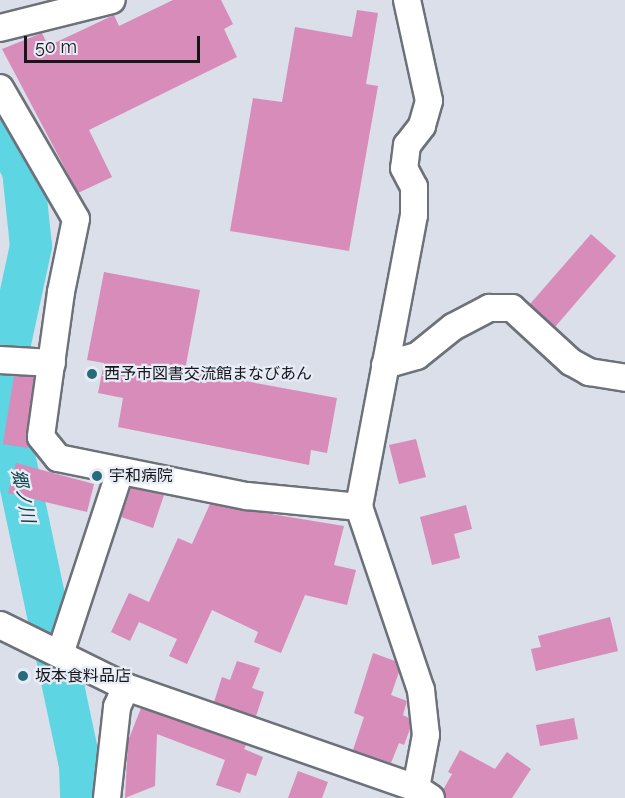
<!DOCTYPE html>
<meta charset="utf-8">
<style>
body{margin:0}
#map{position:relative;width:625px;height:798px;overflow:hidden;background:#dadfe9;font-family:Raleway,"Noto Sans JP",sans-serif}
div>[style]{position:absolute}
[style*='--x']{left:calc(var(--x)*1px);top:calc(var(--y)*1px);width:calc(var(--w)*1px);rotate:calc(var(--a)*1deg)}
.river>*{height:42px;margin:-21px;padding:0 21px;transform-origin:21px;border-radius:21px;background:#5dd5e2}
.building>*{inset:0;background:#d78cb9}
.roads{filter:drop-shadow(2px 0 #6d7179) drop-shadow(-2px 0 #6d7179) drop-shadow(0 2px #6d7179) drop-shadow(0 -2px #6d7179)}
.minor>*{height:26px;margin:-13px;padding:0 13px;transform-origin:13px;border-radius:13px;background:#fff}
.dots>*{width:16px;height:16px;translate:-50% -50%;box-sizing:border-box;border:3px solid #e7ecf6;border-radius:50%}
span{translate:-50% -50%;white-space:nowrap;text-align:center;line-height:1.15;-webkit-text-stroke:4.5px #e7ecf6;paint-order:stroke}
.poi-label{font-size:16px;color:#16171b}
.left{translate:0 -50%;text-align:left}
.water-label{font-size:18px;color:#0d444a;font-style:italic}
.scale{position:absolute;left:24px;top:36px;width:176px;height:27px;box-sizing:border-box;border:3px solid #16171b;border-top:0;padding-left:8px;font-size:18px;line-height:21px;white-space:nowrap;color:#16171b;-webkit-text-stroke:4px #e7ecf6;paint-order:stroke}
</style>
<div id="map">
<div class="river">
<i style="--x:0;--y:129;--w:47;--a:60.7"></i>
<i style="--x:23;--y:170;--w:76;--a:84"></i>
<i style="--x:31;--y:246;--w:146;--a:102.2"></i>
<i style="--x:0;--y:389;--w:384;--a:78"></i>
<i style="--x:80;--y:765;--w:33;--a:88"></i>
</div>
<div class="building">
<i style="clip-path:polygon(173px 0,221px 0,233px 24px,224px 29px,237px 57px,89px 130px,112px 177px,78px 193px,2px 49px,42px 33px,48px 46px,114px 15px,119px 26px)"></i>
<i style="clip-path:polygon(357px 10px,378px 13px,366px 84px,378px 86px,349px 251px,230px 231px,253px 98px,282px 102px,295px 27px,352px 37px)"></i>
<i style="clip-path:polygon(591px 234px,616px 256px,555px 327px,530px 304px)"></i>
<i style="clip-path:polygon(104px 272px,200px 290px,185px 370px,337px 398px,327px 453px,311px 450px,309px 465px,118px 427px,123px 398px,98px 393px,104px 363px,87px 360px)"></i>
<i style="clip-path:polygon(14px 376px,34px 377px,28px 448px,3px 444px)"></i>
<i style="clip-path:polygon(416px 439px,426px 477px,399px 484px,389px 445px)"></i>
<i style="clip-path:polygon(16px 463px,94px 484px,87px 512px,8px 493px)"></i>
<i style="clip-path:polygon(131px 488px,164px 495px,153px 528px,121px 517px)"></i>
<i style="clip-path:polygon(210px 504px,344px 526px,334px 565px,356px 570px,347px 605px,305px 595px,281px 653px,254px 642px,258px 632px,212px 610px,187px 664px,169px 656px,177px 639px,139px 622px,130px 641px,111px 632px,129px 593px,149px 602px,178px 538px,192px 544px)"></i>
<i style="clip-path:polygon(466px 505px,472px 529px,454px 534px,460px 558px,432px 565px,420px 517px)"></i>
<i style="clip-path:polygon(610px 617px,618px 651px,536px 671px,531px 649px,541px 647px,538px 636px)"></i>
<i style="clip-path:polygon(373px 653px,395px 661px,399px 672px,391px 695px,407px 701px,403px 715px,409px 718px,410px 729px,404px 745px,399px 743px,391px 763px,353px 750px,364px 717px,354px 713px)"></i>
<i style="clip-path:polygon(237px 661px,260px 668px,252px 688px,264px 692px,256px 716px,214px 702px,222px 677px,230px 680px)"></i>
<i style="clip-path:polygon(141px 708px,246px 745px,244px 749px,263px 757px,256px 776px,247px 773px,240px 793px,216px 785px,225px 760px,157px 734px,155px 786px,125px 798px,128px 741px)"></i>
<i style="clip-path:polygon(574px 718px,578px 739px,540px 746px,536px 725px)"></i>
<i style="clip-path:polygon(460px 750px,495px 769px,507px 752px,531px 769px,512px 798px,446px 798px,443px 790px,452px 774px,448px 772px)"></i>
<i style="clip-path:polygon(298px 771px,328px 782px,322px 798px,288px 798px)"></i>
</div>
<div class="roads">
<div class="minor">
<i style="--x:407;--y:0;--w:103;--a:77.7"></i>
<i style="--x:429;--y:101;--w:26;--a:106"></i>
<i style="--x:422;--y:126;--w:24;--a:128"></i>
<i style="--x:407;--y:145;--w:23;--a:97"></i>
<i style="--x:404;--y:168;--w:21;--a:62"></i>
<i style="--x:414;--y:187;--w:28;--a:90"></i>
<i style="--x:414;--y:215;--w:297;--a:100.7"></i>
<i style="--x:359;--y:507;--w:193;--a:71.3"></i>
<i style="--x:421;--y:690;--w:45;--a:83.7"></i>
<i style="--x:426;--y:735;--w:54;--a:100.7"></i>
<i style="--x:0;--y:28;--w:115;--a:-14"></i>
<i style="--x:0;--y:88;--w:151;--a:59.9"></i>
<i style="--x:76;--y:219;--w:75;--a:101.6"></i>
<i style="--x:61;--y:292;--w:146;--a:97.9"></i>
<i style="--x:41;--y:437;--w:27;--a:51"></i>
<i style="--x:58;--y:458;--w:193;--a:11.4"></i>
<i style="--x:247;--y:496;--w:113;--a:5.6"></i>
<i style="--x:0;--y:360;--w:52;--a:3.3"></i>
<i style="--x:385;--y:365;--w:33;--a:-16"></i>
<i style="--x:417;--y:356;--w:46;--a:-38.9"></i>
<i style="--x:453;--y:327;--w:41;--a:-27.8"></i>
<i style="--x:489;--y:308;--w:23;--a:0"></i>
<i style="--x:512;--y:308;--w:80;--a:42.5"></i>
<i style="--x:571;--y:362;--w:21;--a:29"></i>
<i style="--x:589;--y:372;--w:36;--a:9"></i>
<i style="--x:0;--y:625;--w:140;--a:26.2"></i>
<i style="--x:126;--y:687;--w:307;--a:19.2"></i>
<i style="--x:416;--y:788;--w:18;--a:34"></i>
<i style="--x:60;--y:654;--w:192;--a:-71.8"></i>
<i style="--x:107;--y:798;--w:92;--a:-83.7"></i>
<i style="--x:117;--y:707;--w:22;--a:-66"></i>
</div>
</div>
<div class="dots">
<i style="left:92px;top:374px;background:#266c7b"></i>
<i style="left:97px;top:476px;background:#266c7b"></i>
<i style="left:23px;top:676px;background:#266c7b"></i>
</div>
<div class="poi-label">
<span class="left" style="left:104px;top:374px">西予市図書交流館まなびあん</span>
<span class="left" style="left:109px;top:476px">宇和病院</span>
<span class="left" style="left:35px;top:676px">坂本食料品店</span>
</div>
<div class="water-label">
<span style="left:23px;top:496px;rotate:78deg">郷ノ川</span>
</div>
<div class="scale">50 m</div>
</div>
